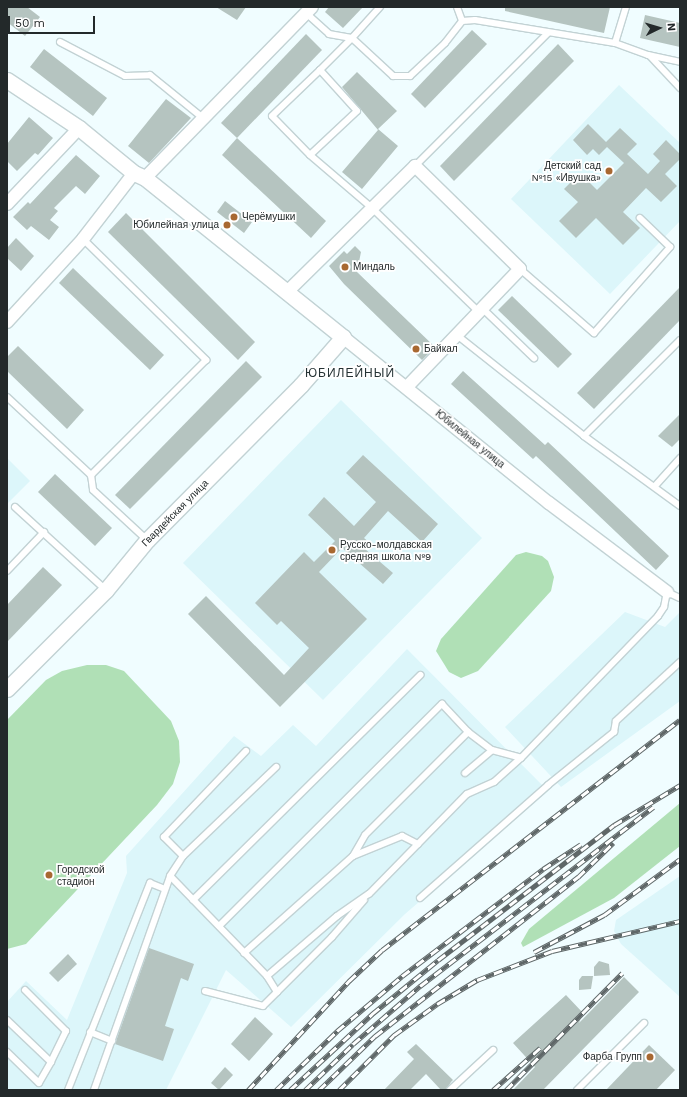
<!DOCTYPE html>
<meta charset="utf-8">
<style>
body{margin:0}
#map{position:relative;width:687px;height:1097px;overflow:hidden;background:#f0fdff;font-family:"Work Sans",sans-serif}
div>[style]{position:absolute}
[style*='--x']{left:calc(var(--x)*1px);top:calc(var(--y)*1px);width:calc(var(--w)*1px);rotate:calc(var(--a)*1deg)}
.built>*{inset:0;background:#dcf6fa}
.green>*{inset:0;background:#b0e0b6}
.building>*{inset:0;background:#b5c4c0}
.roads{filter:drop-shadow(1px 0 #c2d2d4) drop-shadow(-1px 0 #c2d2d4) drop-shadow(0 1px #c2d2d4) drop-shadow(0 -1px #c2d2d4)}
.service>*{height:6px;margin:-3px;padding:0 3px;transform-origin:3px;border-radius:3px;background:#fff}
.minor>*{height:12px;margin:-6px;padding:0 6px;transform-origin:6px;border-radius:6px;background:#fff}
.tertiary>*{height:15px;margin:-7.5px;padding:0 7.5px;transform-origin:7.5px;border-radius:7.5px;background:#fff}
.rail>*{height:4.5px;margin-top:-2.25px;transform-origin:0;background:repeating-linear-gradient(90deg,#fff 0 9px,#5f6768 0 18px);box-sizing:border-box;border-block:1px solid #5f6768}
.dots>*{width:11px;height:11px;translate:-50% -50%;box-sizing:border-box;border:2px solid #fff;border-radius:50%}
span{translate:-50% -50%;white-space:nowrap;text-align:center;line-height:1.15;-webkit-text-stroke:3.5px #fff;paint-order:stroke}
.poi-label{font-size:10px;color:#23292a}
.right{translate:-100% -50%;text-align:right}
.left{translate:0 -50%;text-align:left}
.street-label{font-size:10px;color:#23292a}
.quarter-label{font-size:12px;color:#253234;letter-spacing:1px}
.frame{position:absolute;inset:0;border:8px solid #23292a;pointer-events:none}
.north{position:absolute;left:639px;top:8px;width:40px;height:40px;-webkit-text-stroke:3px #fff;paint-order:stroke;rotate:85deg;font-size:11px;font-weight:700;line-height:16px;text-align:center;color:#23292a}
.north::after{content:'';display:block;margin:auto;width:14px;height:18px;background:#23292a;clip-path:polygon(50% 0,100% 100%,50% 72%,0 100%)}
.scale{position:absolute;left:8px;top:16px;width:87px;height:18px;box-sizing:border-box;border:2px solid #23292a;border-top:0;padding-left:5px;font-size:12px;line-height:14px;white-space:nowrap;color:#23292a;-webkit-text-stroke:3px #fff;paint-order:stroke}
</style>
<div id="map">
<div class="built">
<i style="clip-path:polygon(619px 85px,680px 143px,680px 221px,610px 294px,511px 199px)"></i>
<i style="clip-path:polygon(341px 400px,482px 538px,323px 700px,183px 563px)"></i>
<i style="clip-path:polygon(7px 458px,30px 481px,7px 504px)"></i>
<i style="clip-path:polygon(625px 612px,665px 627px,680px 612px,680px 701px,561px 787px,505px 727px)"></i>
<i style="clip-path:polygon(407px 649px,548px 791px,405px 914px,291px 1027px,226px 970px,166px 1090px,7px 1090px,7px 1002px,26px 981px,67px 1020px,127px 873px,126px 856px,234px 736px,261px 756px,293px 725px,316px 746px)"></i>
<i style="clip-path:polygon(680px 876px,680px 997px,621px 944px,614px 931px,616px 920px)"></i>
</div>
<div class="green">
<i style="clip-path:polygon(526px 552px,542px 556px,548px 561px,554px 577px,551px 591px,478px 671px,461px 678px,449px 672px,436px 651px,441px 639px,516px 555px)"></i>
<i style="clip-path:polygon(87px 665px,106px 665px,124px 671px,171px 721px,179px 741px,180px 762px,173px 784px,157px 805px,26px 944px,7px 949px,7px 720px,46px 680px,62px 671px)"></i>
<i style="clip-path:polygon(680px 803px,680px 846px,614px 898px,523px 947px,521px 943px,529px 929px)"></i>
</div>
<div class="building">
<i style="clip-path:polygon(7px 7px,27px 7px,40px 17px,25px 36px,7px 22px)"></i>
<i style="clip-path:polygon(216px 7px,246px 7px,237px 20px)"></i>
<i style="clip-path:polygon(329px 7px,363px 7px,343px 28px,325px 12px)"></i>
<i style="clip-path:polygon(505px 7px,610px 7px,604px 33px,505px 11px)"></i>
<i style="clip-path:polygon(645px 15px,680px 23px,680px 47px,640px 38px)"></i>
<i style="clip-path:polygon(472px 30px,487px 44px,425px 108px,411px 94px)"></i>
<i style="clip-path:polygon(306px 34px,322px 50px,237px 138px,221px 123px)"></i>
<i style="clip-path:polygon(558px 44px,574px 61px,454px 181px,440px 166px)"></i>
<i style="clip-path:polygon(44px 49px,107px 98px,93px 116px,30px 67px)"></i>
<i style="clip-path:polygon(357px 72px,397px 111px,378px 129px,398px 146px,362px 189px,342px 172px,378px 130px,342px 87px)"></i>
<i style="clip-path:polygon(166px 99px,191px 118px,149px 163px,128px 146px)"></i>
<i style="clip-path:polygon(29px 117px,53px 138px,38px 155px,35px 153px,17px 171px,7px 161px,7px 144px)"></i>
<i style="clip-path:polygon(588px 124px,606px 142px,620px 128px,637px 144px,627px 154px,648px 174px,660px 161px,653px 154px,666px 140px,680px 154px,680px 159px,665px 174px,677px 186px,661px 202px,646px 188px,623px 212px,640px 228px,623px 245px,596px 218px,576px 238px,559px 221px,578px 202px,564px 189px,580px 173px,597px 190px,624px 163px,607px 147px,599px 155px,593px 149px,587px 155px,573px 140px)"></i>
<i style="clip-path:polygon(237px 138px,326px 221px,311px 238px,222px 155px)"></i>
<i style="clip-path:polygon(76px 155px,100px 176px,85px 194px,76px 186px,54px 208px,58px 211px,50px 220px,59px 227px,49px 240px,31px 226px,27px 230px,13px 217px,28px 202px,30px 204px)"></i>
<i style="clip-path:polygon(225px 201px,252px 222px,244px 233px,217px 212px)"></i>
<i style="clip-path:polygon(126px 213px,255px 342px,238px 360px,108px 232px)"></i>
<i style="clip-path:polygon(16px 238px,34px 256px,21px 271px,7px 258px,7px 248px)"></i>
<i style="clip-path:polygon(355px 246px,361px 252px,357px 272px,435px 347px,422px 360px,344px 284px,329px 266px,344px 251px,347px 254px)"></i>
<i style="clip-path:polygon(73px 268px,164px 355px,150px 370px,59px 283px)"></i>
<i style="clip-path:polygon(680px 287px,680px 320px,594px 409px,577px 393px)"></i>
<i style="clip-path:polygon(512px 296px,572px 354px,558px 368px,498px 310px)"></i>
<i style="clip-path:polygon(18px 346px,84px 410px,67px 429px,7px 371px,7px 357px)"></i>
<i style="clip-path:polygon(246px 361px,262px 377px,130px 509px,115px 495px)"></i>
<i style="clip-path:polygon(463px 371px,545px 445px,548px 442px,669px 556px,656px 570px,536px 456px,533px 459px,451px 384px)"></i>
<i style="clip-path:polygon(680px 414px,680px 439px,672px 447px,658px 436px)"></i>
<i style="clip-path:polygon(363px 455px,438px 524px,422px 542px,388px 511px,364px 538px,370px 543px,365px 549px,393px 573px,383px 584px,342px 548px,319px 572px,367px 619px,280px 707px,188px 614px,206px 596px,284px 675px,309px 648px,281px 621px,277px 625px,255px 603px,304px 552px,314px 562px,335px 541px,308px 515px,324px 497px,354px 526px,376px 502px,346px 473px)"></i>
<i style="clip-path:polygon(55px 474px,112px 528px,95px 546px,38px 492px)"></i>
<i style="clip-path:polygon(43px 567px,62px 585px,7px 642px,7px 605px)"></i>
<i style="clip-path:polygon(149px 948px,194px 964px,188px 981px,181px 978px,165px 1026px,174px 1029px,163px 1061px,115px 1044px)"></i>
<i style="clip-path:polygon(68px 954px,77px 964px,58px 982px,49px 973px)"></i>
<i style="clip-path:polygon(599px 961px,609px 964px,610px 975px,594px 976px,594px 967px)"></i>
<i style="clip-path:polygon(582px 976px,593px 976px,591px 989px,579px 990px,579px 980px)"></i>
<i style="clip-path:polygon(624px 977px,639px 992px,543px 1090px,513px 1090px,535px 1067px,513px 1043px,566px 995px,583px 1013px,579px 1023px)"></i>
<i style="clip-path:polygon(255px 1017px,273px 1034px,249px 1061px,231px 1044px)"></i>
<i style="clip-path:polygon(416px 1044px,453px 1080px,451px 1082px,446px 1090px,441px 1090px,426px 1074px,410px 1090px,384px 1090px,414px 1059px,407px 1052px)"></i>
<i style="clip-path:polygon(649px 1045px,675px 1070px,656px 1090px,606px 1090px)"></i>
<i style="clip-path:polygon(225px 1067px,233px 1075px,219px 1090px,211px 1083px)"></i>
</div>
<div class="roads">
<div class="service">
<i style="--x:457;--y:7;--w:15;--a:70"></i>
<i style="--x:306;--y:13;--w:31;--a:42"></i>
<i style="--x:329;--y:34;--w:23;--a:10"></i>
<i style="--x:352;--y:38;--w:42;--a:-47.9"></i>
<i style="--x:60;--y:42;--w:73;--a:27.6"></i>
<i style="--x:125;--y:76;--w:25;--a:-2"></i>
<i style="--x:150;--y:75;--w:68;--a:39.1"></i>
<i style="--x:615;--y:43;--w:38;--a:-73"></i>
<i style="--x:650;--y:56;--w:44;--a:46.8"></i>
<i style="--x:320;--y:70;--w:55;--a:47.9"></i>
<i style="--x:357;--y:111;--w:64;--a:136.9"></i>
<i style="--x:310;--y:155;--w:54;--a:-134.3"></i>
<i style="--x:272;--y:116;--w:66;--a:-43.8"></i>
<i style="--x:320;--y:70;--w:45;--a:-45"></i>
<i style="--x:352;--y:38;--w:56;--a:42.8"></i>
<i style="--x:393;--y:76;--w:17;--a:0"></i>
<i style="--x:410;--y:76;--w:48;--a:-43.3"></i>
<i style="--x:445;--y:43;--w:28;--a:-52"></i>
<i style="--x:462;--y:21;--w:13;--a:-4"></i>
<i style="--x:475;--y:20;--w:142;--a:9.3"></i>
<i style="--x:615;--y:43;--w:35;--a:20"></i>
<i style="--x:648;--y:55;--w:33;--a:12"></i>
<i style="--x:310;--y:155;--w:82;--a:40.5"></i>
<i style="--x:372;--y:208;--w:151;--a:44.2"></i>
<i style="--x:415;--y:166;--w:188;--a:-45"></i>
<i style="--x:83;--y:239;--w:173;--a:44.5"></i>
<i style="--x:206;--y:360;--w:163;--a:135"></i>
<i style="--x:91;--y:475;--w:15;--a:82"></i>
<i style="--x:93;--y:490;--w:74;--a:42.8"></i>
<i style="--x:520;--y:269;--w:98;--a:40.9"></i>
<i style="--x:594;--y:333;--w:115;--a:-48.5"></i>
<i style="--x:670;--y:247;--w:42;--a:-136"></i>
<i style="--x:483;--y:309;--w:71;--a:43.9"></i>
<i style="--x:458;--y:336;--w:161;--a:38.4"></i>
<i style="--x:584;--y:436;--w:136;--a:-45"></i>
<i style="--x:7;--y:397;--w:115;--a:42.9"></i>
<i style="--x:584;--y:436;--w:119;--a:36.1"></i>
<i style="--x:655;--y:486;--w:38;--a:-48"></i>
<i style="--x:15;--y:507;--w:123;--a:42.4"></i>
<i style="--x:7;--y:571;--w:54;--a:-46.5"></i>
<i style="--x:465;--y:773;--w:35;--a:-40"></i>
<i style="--x:183;--y:856;--w:27;--a:-135"></i>
<i style="--x:164;--y:837;--w:119;--a:-46.4"></i>
<i style="--x:353;--y:856;--w:24;--a:-60"></i>
<i style="--x:365;--y:835;--w:146;--a:-45"></i>
<i style="--x:420;--y:898;--w:171;--a:-41.4"></i>
<i style="--x:548;--y:785;--w:85;--a:-38.8"></i>
<i style="--x:614;--y:732;--w:11;--a:-80"></i>
<i style="--x:616;--y:721;--w:87;--a:-42.7"></i>
<i style="--x:193;--y:900;--w:320;--a:-44.7"></i>
<i style="--x:219;--y:926;--w:315;--a:-44.9"></i>
<i style="--x:442;--y:704;--w:38;--a:47"></i>
<i style="--x:468;--y:732;--w:30;--a:37"></i>
<i style="--x:492;--y:750;--w:30;--a:15"></i>
<i style="--x:244;--y:953;--w:146;--a:-41.7"></i>
<i style="--x:353;--y:856;--w:53;--a:-22.2"></i>
<i style="--x:402;--y:836;--w:18;--a:27"></i>
<i style="--x:267;--y:976;--w:139;--a:-134.1"></i>
<i style="--x:170;--y:876;--w:24;--a:-57"></i>
<i style="--x:183;--y:856;--w:129;--a:-43.7"></i>
<i style="--x:25;--y:990;--w:58;--a:45"></i>
<i style="--x:66;--y:1031;--w:34;--a:116"></i>
<i style="--x:205;--y:991;--w:60;--a:14.5"></i>
<i style="--x:263;--y:1006;--w:20;--a:-45"></i>
<i style="--x:277;--y:992;--w:19;--a:-122"></i>
<i style="--x:267;--y:976;--w:92;--a:-40.6"></i>
<i style="--x:337;--y:916;--w:39;--a:-35"></i>
<i style="--x:369;--y:894;--w:140;--a:-45.6"></i>
<i style="--x:467;--y:794;--w:30;--a:-24"></i>
<i style="--x:494;--y:782;--w:36;--a:-42"></i>
<i style="--x:521;--y:758;--w:197;--a:-46"></i>
<i style="--x:658;--y:616;--w:11;--a:-56"></i>
<i style="--x:664;--y:607;--w:15;--a:-79"></i>
<i style="--x:667;--y:592;--w:14;--a:25"></i>
<i style="--x:277;--y:992;--w:78;--a:-45"></i>
<i style="--x:332;--y:937;--w:49;--a:-49.1"></i>
<i style="--x:7;--y:1020;--w:61;--a:43.7"></i>
<i style="--x:51;--y:1062;--w:24;--a:120"></i>
<i style="--x:39;--y:1083;--w:45;--a:-135.9"></i>
<i style="--x:90;--y:1032;--w:24;--a:22"></i>
<i style="--x:68;--y:1090;--w:223;--a:-68.4"></i>
<i style="--x:150;--y:883;--w:16;--a:22"></i>
<i style="--x:94;--y:1090;--w:227;--a:-70.4"></i>
<i style="--x:450;--y:1090;--w:59;--a:-42.9"></i>
<i style="--x:577;--y:1090;--w:95;--a:-45"></i>
</div>
<div class="minor">
<i style="--x:145;--y:178;--w:239;--a:-45.7"></i>
<i style="--x:7;--y:204;--w:105;--a:-46.5"></i>
<i style="--x:287;--y:292;--w:180;--a:-44.5"></i>
<i style="--x:415;--y:166;--w:147;--a:44.4"></i>
<i style="--x:520;--y:269;--w:163;--a:133.8"></i>
<i style="--x:7;--y:322;--w:113;--a:-47.5"></i>
<i style="--x:83;--y:239;--w:83;--a:-52.3"></i>
<i style="--x:343;--y:337;--w:265;--a:38.9"></i>
<i style="--x:549;--y:503;--w:148;--a:37"></i>
</div>
<div class="tertiary">
<i style="--x:7;--y:80;--w:87;--a:33.7"></i>
<i style="--x:79;--y:128;--w:71;--a:39.3"></i>
<i style="--x:134;--y:173;--w:12;--a:24"></i>
<i style="--x:145;--y:178;--w:254;--a:38.8"></i>
<i style="--x:343;--y:337;--w:64;--a:131.2"></i>
<i style="--x:301;--y:385;--w:218;--a:134.8"></i>
<i style="--x:147;--y:540;--w:65;--a:129.4"></i>
<i style="--x:106;--y:590;--w:140;--a:135"></i>
</div>
</div>
<div class="rail">
<i style="--x:534;--y:952;--w:79;--a:-27.9"></i>
<i style="--x:604;--y:915;--w:94;--a:-36.4"></i>
<i style="--x:248;--y:1090;--w:149;--a:-47.2"></i>
<i style="--x:349;--y:981;--w:45;--a:-43.2"></i>
<i style="--x:382;--y:950;--w:376;--a:-37.7"></i>
<i style="--x:276;--y:1090;--w:85;--a:-44"></i>
<i style="--x:337;--y:1031;--w:85;--a:-40.2"></i>
<i style="--x:402;--y:976;--w:177;--a:-37.2"></i>
<i style="--x:543;--y:869;--w:45;--a:-33.3"></i>
<i style="--x:290;--y:1090;--w:112;--a:-42.8"></i>
<i style="--x:372;--y:1014;--w:85;--a:-39.3"></i>
<i style="--x:438;--y:960;--w:222;--a:-37.5"></i>
<i style="--x:614;--y:825;--w:77;--a:-31.2"></i>
<i style="--x:305;--y:1090;--w:66;--a:-43.8"></i>
<i style="--x:353;--y:1044;--w:89;--a:-40.9"></i>
<i style="--x:420;--y:986;--w:294;--a:-37.5"></i>
<i style="--x:319;--y:1090;--w:78;--a:-44"></i>
<i style="--x:375;--y:1036;--w:258;--a:-38.1"></i>
<i style="--x:578;--y:877;--w:49;--a:-44.2"></i>
<i style="--x:339;--y:1090;--w:78;--a:-45"></i>
<i style="--x:394;--y:1035;--w:53;--a:-35.8"></i>
<i style="--x:437;--y:1004;--w:47;--a:-31"></i>
<i style="--x:477;--y:980;--w:80;--a:-21.1"></i>
<i style="--x:552;--y:951;--w:131;--a:-13.2"></i>
<i style="--x:493;--y:1090;--w:63;--a:-41.8"></i>
<i style="--x:506;--y:1090;--w:165;--a:-45.2"></i>
</div>
<div class="dots">
<i style="left:609px;top:171px;background:#a86831"></i>
<i style="left:234px;top:217px;background:#a86831"></i>
<i style="left:227px;top:225px;background:#a86831"></i>
<i style="left:345px;top:267px;background:#a86831"></i>
<i style="left:416px;top:349px;background:#a86831"></i>
<i style="left:332px;top:550px;background:#a86831"></i>
<i style="left:49px;top:875px;background:#a86831"></i>
<i style="left:650px;top:1057px;background:#a86831"></i>
</div>
<div class="poi-label">
<span class="right" style="left:601px;top:171px">Детский сад<br>№15 «Ивушка»</span>
<span class="left" style="left:242px;top:217px">Черёмушки</span>
<span class="right" style="left:219px;top:225px">Юбилейная улица</span>
<span class="left" style="left:353px;top:267px">Миндаль</span>
<span class="left" style="left:424px;top:349px">Байкал</span>
<span class="left" style="left:340px;top:550px">Русско-молдавская<br>средняя школа №9</span>
<span class="left" style="left:57px;top:875px">Городской<br>стадион</span>
<span class="right" style="left:642px;top:1057px">Фарба Групп</span>
</div>
<div class="street-label">
<span style="left:470px;top:439px;rotate:39deg">Юбилейная улица</span>
<span style="left:175px;top:513px;rotate:-45deg">Гвардейская улица</span>
</div>
<div class="quarter-label">
<span style="left:350px;top:374px">ЮБИЛЕЙНЫЙ</span>
</div>
<div class="frame"></div>
<div class="north">N</div>
<div class="scale">50 m</div>
</div>
